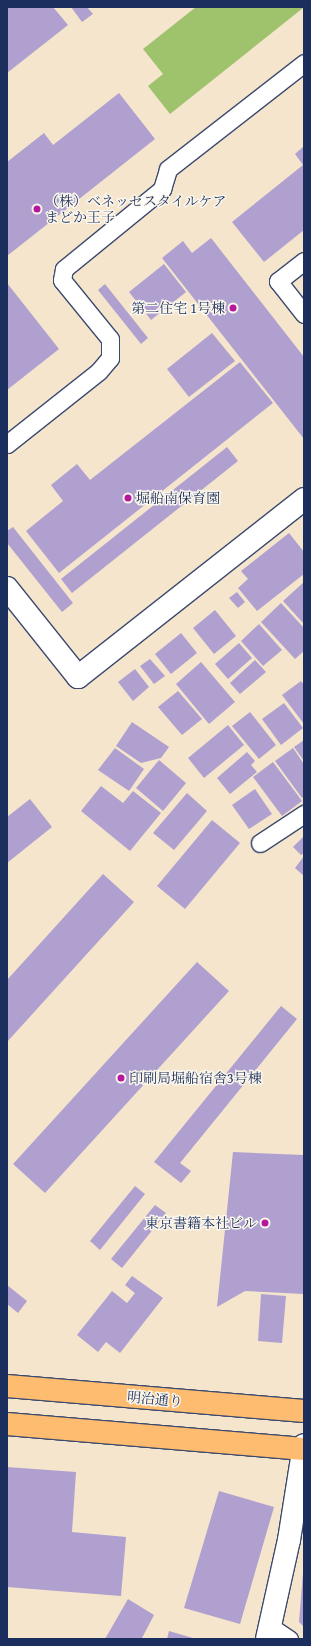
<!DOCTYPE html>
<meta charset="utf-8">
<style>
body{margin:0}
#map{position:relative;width:311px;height:1646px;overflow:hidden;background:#f5e5cc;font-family:"Gentium Book Plus","Noto Serif JP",serif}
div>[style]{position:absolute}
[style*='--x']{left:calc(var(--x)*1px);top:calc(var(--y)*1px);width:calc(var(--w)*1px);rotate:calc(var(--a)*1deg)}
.green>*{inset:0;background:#9fc26c}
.building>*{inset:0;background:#afa0d0}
.roads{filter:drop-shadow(1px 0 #3c4a6e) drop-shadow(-1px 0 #3c4a6e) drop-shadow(0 1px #3c4a6e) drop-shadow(0 -1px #3c4a6e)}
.lane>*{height:17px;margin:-8.5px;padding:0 8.5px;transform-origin:8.5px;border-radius:8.5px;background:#fff}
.street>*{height:22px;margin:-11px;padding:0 11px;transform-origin:11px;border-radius:11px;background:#fff}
.primary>*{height:22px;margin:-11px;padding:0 11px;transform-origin:11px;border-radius:11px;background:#fdbc70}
.dots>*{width:11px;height:11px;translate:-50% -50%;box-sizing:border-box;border:2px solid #fbf7ec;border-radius:50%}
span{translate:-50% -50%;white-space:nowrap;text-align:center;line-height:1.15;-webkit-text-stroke:3px #fbf7ec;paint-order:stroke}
.poi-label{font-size:14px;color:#1b2f5e}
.left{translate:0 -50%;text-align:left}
.right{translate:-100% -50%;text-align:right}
.street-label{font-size:14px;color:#1b2f5e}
.frame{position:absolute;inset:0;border:8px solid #1b2f5e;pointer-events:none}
</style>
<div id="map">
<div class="green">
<i style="clip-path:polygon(196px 7px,303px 8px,170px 114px,148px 86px,163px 74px,143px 49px)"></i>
</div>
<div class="building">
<i style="clip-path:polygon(7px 7px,53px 7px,68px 25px,7px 73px)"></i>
<i style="clip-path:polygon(71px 7px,87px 7px,93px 14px,82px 22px)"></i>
<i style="clip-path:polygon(119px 93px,155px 139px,7px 256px,7px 162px,44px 133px,53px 145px)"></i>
<i style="clip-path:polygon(304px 146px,304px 230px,264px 262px,232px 222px,303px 165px,295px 154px)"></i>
<i style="clip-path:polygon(211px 238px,304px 357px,304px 439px,162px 258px,183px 241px,192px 253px)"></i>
<i style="clip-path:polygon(164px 264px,186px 292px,151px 320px,129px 292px)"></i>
<i style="clip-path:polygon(7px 283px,59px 349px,7px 390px)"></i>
<i style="clip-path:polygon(105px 284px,148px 338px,141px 344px,98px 290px)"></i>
<i style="clip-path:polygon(212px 333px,235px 361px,189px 397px,167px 369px)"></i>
<i style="clip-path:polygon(240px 362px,273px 403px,59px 573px,26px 531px,63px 501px,51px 485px,77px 464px,90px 480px)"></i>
<i style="clip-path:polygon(227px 447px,238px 461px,72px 593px,61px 579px)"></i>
<i style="clip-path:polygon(13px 527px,73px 603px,62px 612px,7px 543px,7px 531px)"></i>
<i style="clip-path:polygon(289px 533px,304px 552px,304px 574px,257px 611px,238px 588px,248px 579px,241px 571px)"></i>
<i style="clip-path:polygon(304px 582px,304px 624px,283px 601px)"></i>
<i style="clip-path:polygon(237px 592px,245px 602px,238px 608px,229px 598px)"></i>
<i style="clip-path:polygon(281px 603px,304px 628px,304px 651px,295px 659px,261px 622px)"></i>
<i style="clip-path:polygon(215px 610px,236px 636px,214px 654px,193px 628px)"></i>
<i style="clip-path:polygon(259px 624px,282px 650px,263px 666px,241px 641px)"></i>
<i style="clip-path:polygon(181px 633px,197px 653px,171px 674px,155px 654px)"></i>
<i style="clip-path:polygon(239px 643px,252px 658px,228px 679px,215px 664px)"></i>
<i style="clip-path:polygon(150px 659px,165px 676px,154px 684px,140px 666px)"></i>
<i style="clip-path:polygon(255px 660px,266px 672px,240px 694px,230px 683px)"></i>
<i style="clip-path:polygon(201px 662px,235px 702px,209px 724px,176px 684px)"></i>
<i style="clip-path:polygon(135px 669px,149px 687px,133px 701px,118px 682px)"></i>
<i style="clip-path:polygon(301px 681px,304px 685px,304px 724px,282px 695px)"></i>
<i style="clip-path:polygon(178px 691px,202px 719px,182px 735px,158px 707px)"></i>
<i style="clip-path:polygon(284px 703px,303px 728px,281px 745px,262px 719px)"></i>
<i style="clip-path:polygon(250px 712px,276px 745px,259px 759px,232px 726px)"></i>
<i style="clip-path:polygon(132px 722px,169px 747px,161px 758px,141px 763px,116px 746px)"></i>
<i style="clip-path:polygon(228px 725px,244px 745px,204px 778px,188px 758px)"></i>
<i style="clip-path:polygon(304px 740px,304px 761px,294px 747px)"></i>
<i style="clip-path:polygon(115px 748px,144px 769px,129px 791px,98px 770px)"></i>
<i style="clip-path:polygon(293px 748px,304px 764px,304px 796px,302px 798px,275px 761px)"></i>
<i style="clip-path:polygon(247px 752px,255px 761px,251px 765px,257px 772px,230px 794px,217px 778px)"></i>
<i style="clip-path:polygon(159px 760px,186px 783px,163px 811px,136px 788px)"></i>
<i style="clip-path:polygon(273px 762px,302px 801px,282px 816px,253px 777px)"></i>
<i style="clip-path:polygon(101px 786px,123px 803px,133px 791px,161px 813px,130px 851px,81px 811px)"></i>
<i style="clip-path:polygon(255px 789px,272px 814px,249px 829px,232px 805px)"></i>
<i style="clip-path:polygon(187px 793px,207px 811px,174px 850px,153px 833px)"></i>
<i style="clip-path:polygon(30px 799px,52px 827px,7px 863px,7px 817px)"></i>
<i style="clip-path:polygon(212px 820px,240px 843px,185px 909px,157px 886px)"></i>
<i style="clip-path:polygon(304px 836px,304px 853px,301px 855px,293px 847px)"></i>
<i style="clip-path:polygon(304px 856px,304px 876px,295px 868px)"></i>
<i style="clip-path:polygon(103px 874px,134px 902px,7px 1042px,7px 980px)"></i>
<i style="clip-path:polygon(197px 962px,229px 991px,45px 1193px,13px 1164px)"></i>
<i style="clip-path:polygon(281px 1006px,297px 1019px,180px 1163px,191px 1171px,181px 1183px,154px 1162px)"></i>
<i style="clip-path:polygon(233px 1152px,304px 1155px,304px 1294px,245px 1291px,217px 1307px)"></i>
<i style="clip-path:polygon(135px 1186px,145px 1194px,100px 1250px,90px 1241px)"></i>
<i style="clip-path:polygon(155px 1205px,166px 1213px,122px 1268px,111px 1259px)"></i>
<i style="clip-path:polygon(132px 1276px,163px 1298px,120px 1353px,106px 1342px,98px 1352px,77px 1335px,112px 1291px,127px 1303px,135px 1293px,141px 1298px,125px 1285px)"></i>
<i style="clip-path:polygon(7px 1285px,27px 1301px,18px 1313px,7px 1304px)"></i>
<i style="clip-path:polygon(261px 1294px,286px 1296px,282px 1343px,258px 1341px)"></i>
<i style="clip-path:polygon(7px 1467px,76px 1472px,72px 1532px,126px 1537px,121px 1596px,7px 1587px)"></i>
<i style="clip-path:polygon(219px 1491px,274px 1507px,240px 1624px,184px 1608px)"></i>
<i style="clip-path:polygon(303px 1573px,304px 1573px,304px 1627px,299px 1622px)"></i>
<i style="clip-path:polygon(128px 1599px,154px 1615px,142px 1638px,144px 1639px,105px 1639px)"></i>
<i style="clip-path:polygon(169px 1631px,196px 1639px,167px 1639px)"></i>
</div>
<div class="roads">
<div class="lane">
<i style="--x:304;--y:261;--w:33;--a:142"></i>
<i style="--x:278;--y:281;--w:42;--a:51.8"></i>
<i style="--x:7;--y:444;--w:117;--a:-38.4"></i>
<i style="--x:99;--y:371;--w:17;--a:-50"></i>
<i style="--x:110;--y:358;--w:19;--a:-90"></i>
<i style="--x:110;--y:339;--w:76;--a:-129.1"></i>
<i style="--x:62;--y:280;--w:11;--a:-80"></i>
<i style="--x:64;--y:269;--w:127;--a:-39.2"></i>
<i style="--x:162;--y:189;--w:21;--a:-73"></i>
<i style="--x:168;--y:169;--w:172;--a:-37.9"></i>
<i style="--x:260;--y:843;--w:53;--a:-33.4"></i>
<i style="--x:271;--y:1627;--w:22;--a:34"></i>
</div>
<div class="street">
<i style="--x:7;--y:588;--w:114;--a:51.4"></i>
<i style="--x:78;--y:677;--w:288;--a:-38.2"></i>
<i style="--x:267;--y:1639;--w:101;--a:-77.5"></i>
<i style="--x:289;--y:1540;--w:96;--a:-81"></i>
</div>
<div class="primary">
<i style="--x:7;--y:1386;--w:298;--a:4.8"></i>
<i style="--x:7;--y:1424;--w:298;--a:4.8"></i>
</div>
</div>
<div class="dots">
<i style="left:37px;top:209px;background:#b5179e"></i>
<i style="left:233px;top:308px;background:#b5179e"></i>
<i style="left:128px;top:498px;background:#b5179e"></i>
<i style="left:121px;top:1078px;background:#b5179e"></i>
<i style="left:265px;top:1223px;background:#b5179e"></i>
</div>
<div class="poi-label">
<span class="left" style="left:45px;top:209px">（株）ベネッセスタイルケア<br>まどか王子</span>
<span class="right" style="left:225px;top:308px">第二住宅 1号棟</span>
<span class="left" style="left:136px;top:498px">堀船南保育園</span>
<span class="left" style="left:129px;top:1078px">印刷局堀船宿舎3号棟</span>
<span class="right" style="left:257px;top:1223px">東京書籍本社ビル</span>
</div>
<div class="street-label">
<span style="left:155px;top:1399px;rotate:5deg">明治通り</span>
</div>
<div class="frame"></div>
</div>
